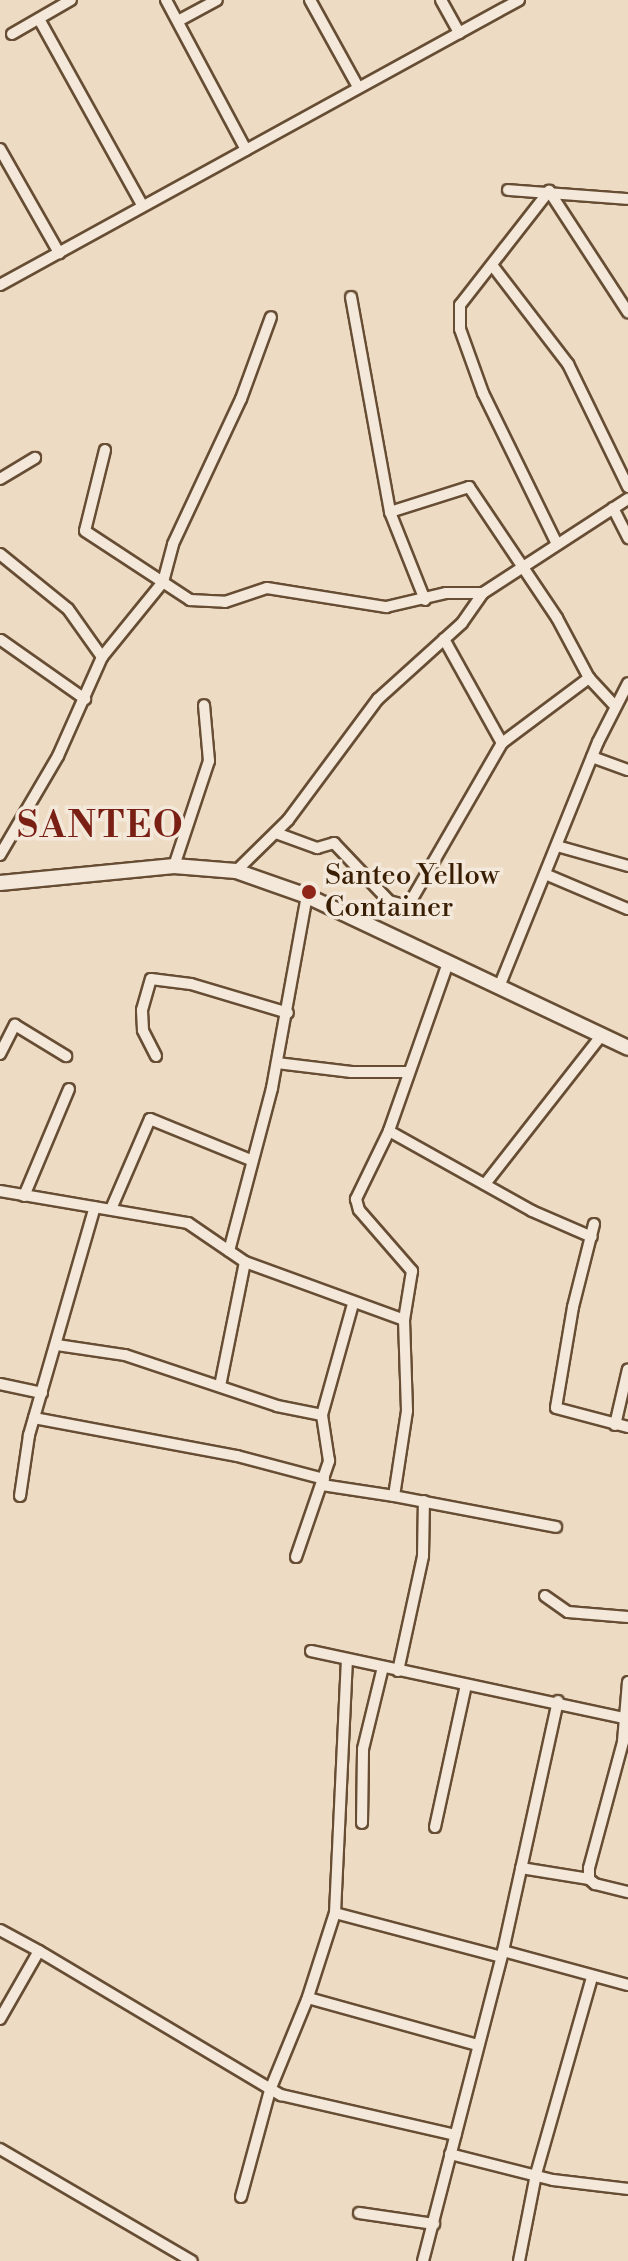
<!DOCTYPE html>
<style>
body{margin:0}
#map{position:relative;width:628px;height:2261px;overflow:hidden;background:#eddbc4;font-family:"Libre Bodoni",serif}
div>[style]{position:absolute}
[style*='--x']{left:calc(var(--x)*1px);top:calc(var(--y)*1px);width:calc(var(--w)*1px);rotate:calc(var(--a)*1deg)}
.roads{filter:drop-shadow(2px 0 #664d33) drop-shadow(-2px 0 #664d33) drop-shadow(0 2px #664d33) drop-shadow(0 -2px #664d33)}
.street>*{height:10px;margin:-5px;padding:0 5px;transform-origin:5px;border-radius:5px;background:#f3e8d9}
.secondary>*{height:14px;margin:-7px;padding:0 7px;transform-origin:7px;border-radius:7px;background:#f3e8d9}
.dots>*{width:22px;height:22px;translate:-50% -50%;box-sizing:border-box;border:4px solid #f3e8d9;border-radius:50%}
span{translate:-50% -50%;white-space:nowrap;text-align:center;line-height:1.15;-webkit-text-stroke:7px #f3e8d9;paint-order:stroke}
.poi-label{font-size:28px;color:#391e03}
.left{translate:0 -50%;text-align:left}
.district-label{font-size:36px;color:#7a1f14;font-weight:700;letter-spacing:2px}
</style>
<div id="map">
<div class="roads">
<div class="street">
<i style="--x:166;--y:0;--w:170;--a:61.9"></i>
<i style="--x:310;--y:0;--w:99;--a:61.1"></i>
<i style="--x:441;--y:0;--w:38;--a:61"></i>
<i style="--x:39;--y:19;--w:213;--a:61"></i>
<i style="--x:178;--y:21;--w:44;--a:-28.3"></i>
<i style="--x:12;--y:34;--w:68;--a:-30"></i>
<i style="--x:0;--y:149;--w:120;--a:60.4"></i>
<i style="--x:508;--y:190;--w:120;--a:4.3"></i>
<i style="--x:492;--y:265;--w:125;--a:52.5"></i>
<i style="--x:568;--y:364;--w:137;--a:64"></i>
<i style="--x:0;--y:285;--w:592;--a:-28.77"></i>
<i style="--x:351;--y:297;--w:219;--a:79.7"></i>
<i style="--x:105;--y:450;--w:83;--a:103.9"></i>
<i style="--x:85;--y:531;--w:126;--a:33.3"></i>
<i style="--x:190;--y:600;--w:35;--a:3"></i>
<i style="--x:225;--y:602;--w:44;--a:-18.4"></i>
<i style="--x:267;--y:588;--w:121;--a:9.1"></i>
<i style="--x:386;--y:607;--w:62;--a:-13.1"></i>
<i style="--x:446;--y:593;--w:37;--a:0"></i>
<i style="--x:0;--y:479;--w:41;--a:-31"></i>
<i style="--x:613;--y:508;--w:34;--a:63"></i>
<i style="--x:557;--y:544;--w:168;--a:-116.1"></i>
<i style="--x:483;--y:393;--w:68;--a:-109.8"></i>
<i style="--x:460;--y:329;--w:24;--a:-90"></i>
<i style="--x:460;--y:305;--w:145;--a:-52"></i>
<i style="--x:549;--y:191;--w:145;--a:56.9"></i>
<i style="--x:0;--y:554;--w:87;--a:39"></i>
<i style="--x:68;--y:609;--w:59;--a:54.7"></i>
<i style="--x:425;--y:600;--w:95;--a:-111.7"></i>
<i style="--x:390;--y:512;--w:83;--a:-17.6"></i>
<i style="--x:469;--y:487;--w:158;--a:56.1"></i>
<i style="--x:557;--y:618;--w:68;--a:61.9"></i>
<i style="--x:444;--y:639;--w:119;--a:60.9"></i>
<i style="--x:1;--y:640;--w:103;--a:35.1"></i>
<i style="--x:592;--y:757;--w:38;--a:20"></i>
<i style="--x:276;--y:833;--w:44;--a:20.1"></i>
<i style="--x:317;--y:848;--w:18;--a:-16"></i>
<i style="--x:334;--y:843;--w:80;--a:46.5"></i>
<i style="--x:389;--y:901;--w:20;--a:15"></i>
<i style="--x:408;--y:906;--w:188;--a:-60"></i>
<i style="--x:502;--y:743;--w:109;--a:-36.8"></i>
<i style="--x:589;--y:678;--w:37;--a:47"></i>
<i style="--x:557;--y:846;--w:74;--a:15.7"></i>
<i style="--x:0;--y:855;--w:115;--a:-59.6"></i>
<i style="--x:58;--y:756;--w:108;--a:-66"></i>
<i style="--x:102;--y:657;--w:97;--a:-50.9"></i>
<i style="--x:163;--y:582;--w:39;--a:-75"></i>
<i style="--x:173;--y:544;--w:160;--a:-64.9"></i>
<i style="--x:241;--y:399;--w:87;--a:-69.9"></i>
<i style="--x:174;--y:866;--w:111;--a:-71.6"></i>
<i style="--x:209;--y:761;--w:56;--a:-95.1"></i>
<i style="--x:236;--y:871;--w:73;--a:-44.4"></i>
<i style="--x:288;--y:820;--w:151;--a:-53.4"></i>
<i style="--x:378;--y:699;--w:113;--a:-42.1"></i>
<i style="--x:462;--y:623;--w:37;--a:-55"></i>
<i style="--x:483;--y:593;--w:173;--a:-33"></i>
<i style="--x:545;--y:874;--w:90;--a:22.9"></i>
<i style="--x:448;--y:963;--w:178;--a:109.4"></i>
<i style="--x:389;--y:1131;--w:76;--a:115.9"></i>
<i style="--x:356;--y:1199;--w:11;--a:75"></i>
<i style="--x:359;--y:1210;--w:81;--a:49"></i>
<i style="--x:412;--y:1271;--w:50;--a:99.3"></i>
<i style="--x:404;--y:1320;--w:91;--a:88.1"></i>
<i style="--x:407;--y:1411;--w:86;--a:98.7"></i>
<i style="--x:394;--y:1496;--w:165;--a:10.8"></i>
<i style="--x:499;--y:987;--w:264;--a:-68"></i>
<i style="--x:598;--y:742;--w:66;--a:-63"></i>
<i style="--x:0;--y:1054;--w:33;--a:-63"></i>
<i style="--x:15;--y:1025;--w:60;--a:31.3"></i>
<i style="--x:156;--y:1056;--w:29;--a:-117"></i>
<i style="--x:143;--y:1030;--w:20;--a:-93"></i>
<i style="--x:142;--y:1010;--w:32;--a:-74"></i>
<i style="--x:151;--y:979;--w:40;--a:7.1"></i>
<i style="--x:191;--y:984;--w:101;--a:16.6"></i>
<i style="--x:277;--y:1063;--w:75;--a:6.9"></i>
<i style="--x:351;--y:1072;--w:58;--a:0"></i>
<i style="--x:389;--y:1131;--w:164;--a:29.2"></i>
<i style="--x:532;--y:1211;--w:65;--a:23.4"></i>
<i style="--x:485;--y:1184;--w:189;--a:-51.9"></i>
<i style="--x:0;--y:1191;--w:191;--a:9.7"></i>
<i style="--x:188;--y:1223;--w:69;--a:34.4"></i>
<i style="--x:245;--y:1262;--w:169;--a:20"></i>
<i style="--x:24;--y:1196;--w:116;--a:-67.2"></i>
<i style="--x:111;--y:1209;--w:98;--a:-66.6"></i>
<i style="--x:150;--y:1119;--w:109;--a:22.1"></i>
<i style="--x:594;--y:1224;--w:86;--a:104.2"></i>
<i style="--x:573;--y:1307;--w:102;--a:99.6"></i>
<i style="--x:556;--y:1408;--w:74;--a:14.8"></i>
<i style="--x:229;--y:1251;--w:169;--a:-75.2"></i>
<i style="--x:272;--y:1088;--w:195;--a:-79.7"></i>
<i style="--x:57;--y:1345;--w:69;--a:8.4"></i>
<i style="--x:125;--y:1355;--w:160;--a:18.5"></i>
<i style="--x:277;--y:1406;--w:46;--a:11.3"></i>
<i style="--x:322;--y:1415;--w:115;--a:-74.4"></i>
<i style="--x:0;--y:1384;--w:43;--a:12.1"></i>
<i style="--x:220;--y:1386;--w:126;--a:-78.6"></i>
<i style="--x:34;--y:1418;--w:207;--a:10.6"></i>
<i style="--x:237;--y:1456;--w:90;--a:14.8"></i>
<i style="--x:615;--y:1425;--w:57;--a:-76.9"></i>
<i style="--x:322;--y:1485;--w:73;--a:8.7"></i>
<i style="--x:20;--y:1496;--w:62;--a:-81.6"></i>
<i style="--x:29;--y:1435;--w:237;--a:-73.9"></i>
<i style="--x:296;--y:1557;--w:102;--a:-71"></i>
<i style="--x:329;--y:1461;--w:47;--a:-98.7"></i>
<i style="--x:545;--y:1596;--w:28;--a:35"></i>
<i style="--x:568;--y:1612;--w:60;--a:4.8"></i>
<i style="--x:311;--y:1651;--w:324;--a:12.1"></i>
<i style="--x:398;--y:1671;--w:118;--a:-77.7"></i>
<i style="--x:423;--y:1556;--w:55;--a:-89"></i>
<i style="--x:628;--y:1682;--w:60;--a:94.8"></i>
<i style="--x:623;--y:1742;--w:131;--a:105.1"></i>
<i style="--x:589;--y:1868;--w:11;--a:90"></i>
<i style="--x:589;--y:1879;--w:8;--a:40"></i>
<i style="--x:595;--y:1884;--w:34;--a:14"></i>
<i style="--x:362;--y:1823;--w:74;--a:-89.2"></i>
<i style="--x:363;--y:1749;--w:84;--a:-76.3"></i>
<i style="--x:435;--y:1827;--w:145;--a:-77.7"></i>
<i style="--x:521;--y:1868;--w:69;--a:9.2"></i>
<i style="--x:335;--y:1913;--w:172;--a:14.8"></i>
<i style="--x:0;--y:1930;--w:44;--a:28.3"></i>
<i style="--x:503;--y:1951;--w:130;--a:15.2"></i>
<i style="--x:308;--y:1998;--w:176;--a:15.5"></i>
<i style="--x:0;--y:2019;--w:78;--a:-60.2"></i>
<i style="--x:39;--y:1951;--w:282;--a:30.8"></i>
<i style="--x:281;--y:2095;--w:179;--a:12.9"></i>
<i style="--x:0;--y:2149;--w:222;--a:30.3"></i>
<i style="--x:450;--y:2154;--w:106;--a:14.2"></i>
<i style="--x:553;--y:2180;--w:76;--a:6.8"></i>
<i style="--x:241;--y:2197;--w:111;--a:-74.8"></i>
<i style="--x:270;--y:2090;--w:97;--a:-67.7"></i>
<i style="--x:307;--y:2000;--w:91;--a:-72.2"></i>
<i style="--x:335;--y:1913;--w:251;--a:-87.3"></i>
<i style="--x:359;--y:2213;--w:76;--a:8.3"></i>
<i style="--x:423;--y:2261;--w:320;--a:-75.5"></i>
<i style="--x:503;--y:1951;--w:256;--a:-77.6"></i>
<i style="--x:519;--y:2261;--w:89;--a:-78.9"></i>
<i style="--x:536;--y:2174;--w:205;--a:-74.1"></i>
</div>
<div class="secondary">
<i style="--x:0;--y:883;--w:175;--a:-5.6"></i>
<i style="--x:174;--y:866;--w:62;--a:4.6"></i>
<i style="--x:236;--y:871;--w:75;--a:19.4"></i>
<i style="--x:307;--y:896;--w:355;--a:25.3"></i>
</div>
</div>
<div class="dots">
<i style="left:309px;top:892px;background:#8f2418"></i>
</div>
<div class="poi-label">
<span class="left" style="left:325px;top:892px">Santeo Yellow<br>Container</span>
</div>
<div class="district-label">
<span style="left:101px;top:827px">SANTEO</span>
</div>
</div>
